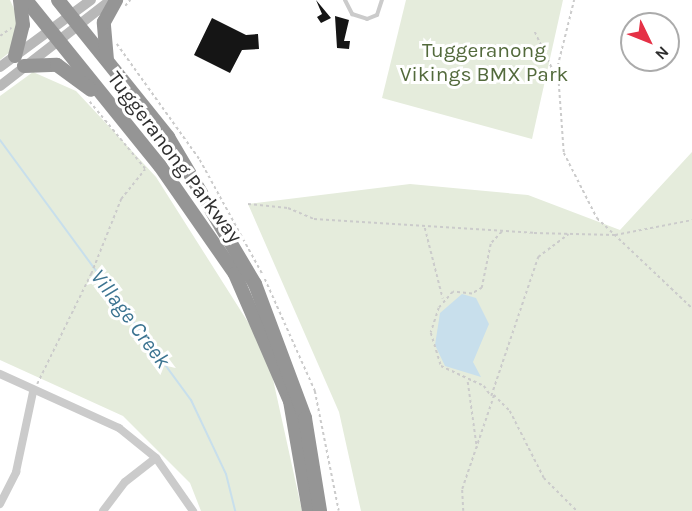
<!DOCTYPE html>
<style>
body{margin:0}
#map{position:relative;width:692px;height:511px;overflow:hidden;background:#fff;font-family:Karla,sans-serif}
div>[style]{position:absolute}
[style*='--x']{left:calc(var(--x)*1px);top:calc(var(--y)*1px);width:calc(var(--w)*1px);rotate:calc(var(--a)*1deg)}
.green>*{inset:0;background:#e5ecdc}
.water>*{inset:0;background:#c8dfec}
.stream>*{height:2px;margin:-1px;padding:0 1px;transform-origin:1px;border-radius:1px;background:#c8dfec}
.building>*{inset:0;background:#151515}
.path>*{height:1.5px;margin-top:-0.75px;transform-origin:0;background:repeating-linear-gradient(90deg,#cbcbcb 0 3px,transparent 0 6px)}
.lane>*{height:4px;margin:-2px;padding:0 2px;transform-origin:2px;border-radius:2px;background:#cbcbcb}
.street>*{height:8px;margin:-4px;padding:0 4px;transform-origin:4px;border-radius:4px;background:#cbcbcb}
.secondary>*{height:10px;margin:-5px;padding:0 5px;transform-origin:5px;border-radius:5px;background:#b8b8b8}
.highway>*{height:14px;margin:-7px;padding:0 7px;transform-origin:7px;border-radius:7px;background:#959595}
span{translate:-50% -50%;white-space:nowrap;text-align:center;line-height:1.15;-webkit-text-stroke:6px #fff;paint-order:stroke}
.park-label{font-size:21px;color:#536a3c}
.street-label{font-size:21px;color:#2e2e2e}
.water-label{font-size:22px;color:#3c7491;font-style:italic}
.north{position:absolute;left:620px;top:12px;width:60px;height:60px;box-sizing:border-box;background:#fff;border:2px solid #ababab;border-radius:50%;rotate:133deg;font-size:16px;font-weight:700;line-height:24px;text-align:center;color:#2e2e2e}
.north::after{content:'';display:block;margin:auto;width:21px;height:27px;background:#e53146;clip-path:polygon(50% 0,100% 100%,50% 72%,0 100%)}
</style>
<div id="map">
<div class="green">
<i style="clip-path:polygon(0 0,10px 0,20px 22px,11px 51px,0 60px)"></i>
<i style="clip-path:polygon(406px 0,563px 0,532px 139px,382px 98px)"></i>
<i style="clip-path:polygon(33px 72px,76px 91px,156px 177px,267px 352px,302px 511px,201px 511px,190px 483px,123px 416px,0 360px,0 96px)"></i>
<i style="clip-path:polygon(692px 152px,692px 511px,361px 511px,339px 412px,248px 204px,410px 184px,528px 195px,620px 230px)"></i>
</div>
<div class="water">
<i style="clip-path:polygon(462px 294px,476px 298px,489px 324px,473px 362px,481px 377px,445px 366px,435px 345px,440px 313px)"></i>
</div>
<div class="stream">
<i style="--x:0;--y:140;--w:323;--a:53.7"></i>
<i style="--x:191;--y:400;--w:82;--a:64.7"></i>
<i style="--x:226;--y:474;--w:38;--a:76"></i>
</div>
<div class="building">
<i style="clip-path:polygon(316px 0,331px 18px,321px 23px,317px 17px,322px 14px)"></i>
<i style="clip-path:polygon(335px 16px,349px 20px,344px 41px,350px 41px,349px 49px,337px 48px)"></i>
<i style="clip-path:polygon(212px 18px,246px 35px,258px 34px,259px 49px,242px 50px,230px 73px,194px 55px)"></i>
</div>
<div class="path">
<i style="--x:125;--y:6;--w:8;--a:-50"></i>
<i style="--x:535;--y:32;--w:56;--a:64.8"></i>
<i style="--x:559;--y:83;--w:70;--a:85.9"></i>
<i style="--x:564;--y:153;--w:73;--a:63.1"></i>
<i style="--x:597;--y:218;--w:131;--a:43.5"></i>
<i style="--x:0;--y:36;--w:14;--a:-36"></i>
<i style="--x:117;--y:44;--w:143;--a:54.4"></i>
<i style="--x:200;--y:160;--w:131;--a:61.3"></i>
<i style="--x:556;--y:72;--w:74;--a:-76"></i>
<i style="--x:248;--y:204;--w:40;--a:5.7"></i>
<i style="--x:288;--y:208;--w:28;--a:23"></i>
<i style="--x:314;--y:219;--w:220;--a:3.6"></i>
<i style="--x:534;--y:233;--w:81;--a:1.4"></i>
<i style="--x:615;--y:235;--w:78;--a:-11"></i>
<i style="--x:425;--y:228;--w:73;--a:75.8"></i>
<i style="--x:502;--y:232;--w:16;--a:133"></i>
<i style="--x:491;--y:244;--w:45;--a:101.6"></i>
<i style="--x:482;--y:288;--w:12;--a:149"></i>
<i style="--x:472;--y:294;--w:19;--a:-174"></i>
<i style="--x:453;--y:292;--w:21;--a:131"></i>
<i style="--x:439;--y:308;--w:26;--a:108"></i>
<i style="--x:431;--y:333;--w:34;--a:73"></i>
<i style="--x:441;--y:366;--w:47;--a:24.9"></i>
<i style="--x:484;--y:386;--w:12;--a:55"></i>
<i style="--x:491;--y:396;--w:147;--a:-71.3"></i>
<i style="--x:538;--y:257;--w:38;--a:-37"></i>
<i style="--x:265;--y:279;--w:123;--a:65.9"></i>
<i style="--x:315;--y:391;--w:122;--a:78.7"></i>
<i style="--x:468;--y:382;--w:67;--a:82.2"></i>
<i style="--x:37;--y:384;--w:123;--a:-63.9"></i>
<i style="--x:91;--y:274;--w:81;--a:-68.2"></i>
<i style="--x:121;--y:199;--w:38;--a:-51"></i>
<i style="--x:145;--y:169;--w:89;--a:-129.6"></i>
<i style="--x:463;--y:511;--w:22;--a:-93"></i>
<i style="--x:462;--y:489;--w:99;--a:-71.2"></i>
<i style="--x:494;--y:395;--w:23;--a:45"></i>
<i style="--x:510;--y:411;--w:75;--a:63.1"></i>
<i style="--x:544;--y:478;--w:47;--a:45"></i>
</div>
<div class="lane">
<i style="--x:345;--y:0;--w:16;--a:63"></i>
<i style="--x:352;--y:14;--w:16;--a:18"></i>
<i style="--x:367;--y:19;--w:11;--a:-22"></i>
<i style="--x:377;--y:15;--w:16;--a:-72"></i>
</div>
<div class="street">
<i style="--x:0;--y:374;--w:131;--a:24.4"></i>
<i style="--x:119;--y:428;--w:48;--a:39"></i>
<i style="--x:156;--y:458;--w:65;--a:55.1"></i>
<i style="--x:0;--y:504;--w:36;--a:-63"></i>
<i style="--x:16;--y:472;--w:82;--a:-78"></i>
<i style="--x:103;--y:511;--w:36;--a:-53"></i>
<i style="--x:125;--y:482;--w:39;--a:-38"></i>
</div>
<div class="secondary">
<i style="--x:0;--y:67;--w:113;--a:-36.4"></i>
<i style="--x:0;--y:86;--w:140;--a:-37.8"></i>
</div>
<div class="highway">
<i style="--x:26;--y:0;--w:213;--a:51.1"></i>
<i style="--x:160;--y:166;--w:131;--a:55.2"></i>
<i style="--x:235;--y:274;--w:138;--a:66.6"></i>
<i style="--x:290;--y:401;--w:112;--a:80.2"></i>
<i style="--x:58;--y:0;--w:176;--a:51.2"></i>
<i style="--x:168;--y:137;--w:171;--a:59.4"></i>
<i style="--x:255;--y:284;--w:143;--a:69.5"></i>
<i style="--x:305;--y:418;--w:94;--a:80.8"></i>
<i style="--x:15;--y:56;--w:32;--a:-76"></i>
<i style="--x:23;--y:25;--w:25;--a:-97"></i>
<i style="--x:107;--y:60;--w:38;--a:-95"></i>
<i style="--x:104;--y:22;--w:25;--a:-61"></i>
<i style="--x:24;--y:66;--w:33;--a:-2"></i>
<i style="--x:57;--y:65;--w:42;--a:36.3"></i>
</div>
<div class="park-label">
<span style="left:484px;top:62px">Tuggeranong<br>Vikings BMX Park</span>
</div>
<div class="street-label">
<span style="left:175px;top:157px;rotate:53deg">Tuggeranong Parkway</span>
</div>
<div class="water-label">
<span style="left:130px;top:319px;rotate:53deg">Village Creek</span>
</div>
<div class="north">N</div>
</div>
